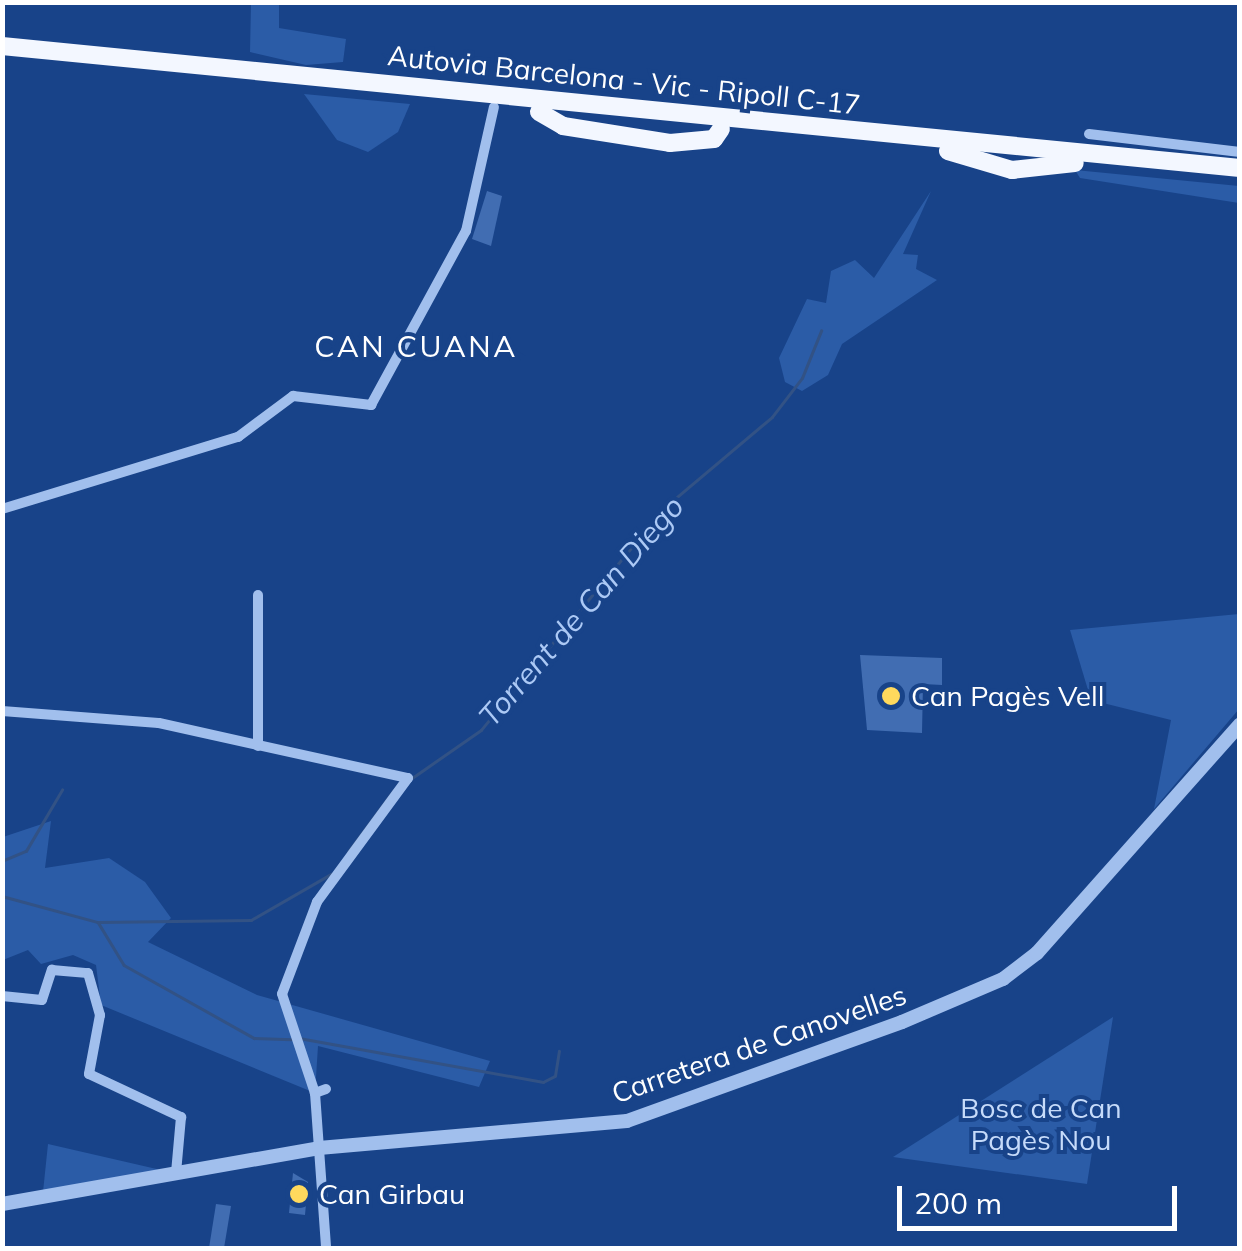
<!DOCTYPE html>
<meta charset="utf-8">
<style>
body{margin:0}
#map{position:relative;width:1242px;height:1251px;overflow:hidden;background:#184389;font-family:Mulish,sans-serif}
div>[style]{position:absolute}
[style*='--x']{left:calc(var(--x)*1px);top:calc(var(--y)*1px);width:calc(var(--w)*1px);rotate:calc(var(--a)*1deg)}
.green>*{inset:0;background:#2b5ca7}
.stream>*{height:2.5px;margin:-1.25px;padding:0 1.25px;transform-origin:1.25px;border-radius:1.25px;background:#325285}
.building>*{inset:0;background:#416db2}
.minor>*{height:10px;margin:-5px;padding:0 5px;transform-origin:5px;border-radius:5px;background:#a1bfed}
.tertiary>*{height:14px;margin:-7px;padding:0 7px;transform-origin:7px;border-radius:7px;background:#a1bfed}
.trunk>*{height:18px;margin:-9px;padding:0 9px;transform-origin:9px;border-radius:9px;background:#f3f7ff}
.dots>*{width:28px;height:28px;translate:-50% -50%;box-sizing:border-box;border:5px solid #184389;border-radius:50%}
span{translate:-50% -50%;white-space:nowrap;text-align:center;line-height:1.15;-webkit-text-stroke:8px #184389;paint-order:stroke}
.street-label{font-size:28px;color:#fff}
.poi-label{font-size:28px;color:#fff}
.left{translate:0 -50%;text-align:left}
.park-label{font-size:28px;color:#c6dbfa}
.neighbourhood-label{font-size:30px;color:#fff;letter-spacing:2.5px}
.water-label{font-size:30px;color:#acc9f5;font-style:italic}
.frame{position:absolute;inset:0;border:5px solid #fff;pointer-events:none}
.scale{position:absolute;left:897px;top:1186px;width:280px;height:45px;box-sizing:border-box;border:5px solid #fff;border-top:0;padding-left:12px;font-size:30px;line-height:35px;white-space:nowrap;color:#fff;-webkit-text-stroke:8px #184389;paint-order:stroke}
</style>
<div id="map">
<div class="green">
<i style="clip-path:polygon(251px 3px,279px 3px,279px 28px,346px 39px,343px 62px,306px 65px,250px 52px)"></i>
<i style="clip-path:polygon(304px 94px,410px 104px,398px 132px,368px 152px,337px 140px)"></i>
<i style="clip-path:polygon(1075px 170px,1239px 186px,1239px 203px,1080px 178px)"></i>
<i style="clip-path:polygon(931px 191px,903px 254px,918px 255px,916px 269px,937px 280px,842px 344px,828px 375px,802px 391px,785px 382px,779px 358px,807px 299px,826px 303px,831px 271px,855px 260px,874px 278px)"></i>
<i style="clip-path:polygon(1239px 614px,1239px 709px,1154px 809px,1171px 720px,1091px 700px,1070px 630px)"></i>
<i style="clip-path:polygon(51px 821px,45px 868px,109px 858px,145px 882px,171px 918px,148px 942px,257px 995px,490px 1061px,479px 1087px,318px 1046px,315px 1093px,101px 1005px,96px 965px,73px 955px,41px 964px,28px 950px,3px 960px,3px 837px)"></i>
<i style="clip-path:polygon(1113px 1017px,1087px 1184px,893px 1157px)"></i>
<i style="clip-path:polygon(48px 1144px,161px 1170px,43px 1192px)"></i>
</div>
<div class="stream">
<i style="--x:412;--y:778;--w:84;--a:-34.8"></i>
<i style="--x:481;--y:730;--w:288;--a:-50.5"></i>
<i style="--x:664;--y:508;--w:141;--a:-40.1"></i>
<i style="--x:772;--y:417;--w:49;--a:-52.4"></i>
<i style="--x:802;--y:378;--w:51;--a:-68"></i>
<i style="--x:348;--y:852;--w:76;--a:-53.6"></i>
<i style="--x:2;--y:861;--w:26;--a:-23"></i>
<i style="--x:26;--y:851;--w:71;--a:-59.5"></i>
<i style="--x:2;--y:896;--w:99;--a:15.2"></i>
<i style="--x:98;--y:922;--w:50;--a:58.8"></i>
<i style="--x:124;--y:965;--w:149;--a:29.3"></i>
<i style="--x:254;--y:1038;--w:37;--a:2"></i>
<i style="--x:98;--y:922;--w:153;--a:-0.7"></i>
<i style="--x:251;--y:920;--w:92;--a:-29.9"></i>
<i style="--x:299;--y:1038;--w:248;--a:10.2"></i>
<i style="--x:543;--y:1082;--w:13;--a:-27"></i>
<i style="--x:555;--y:1076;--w:25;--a:-81"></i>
</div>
<div class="building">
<i style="clip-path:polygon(487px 191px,502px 196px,491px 246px,472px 239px)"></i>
<i style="clip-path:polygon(860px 655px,942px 658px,942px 685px,923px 684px,922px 733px,867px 730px)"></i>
<i style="clip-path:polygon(293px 1173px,308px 1182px,305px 1215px,289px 1213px)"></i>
<i style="clip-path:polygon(216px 1204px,231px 1206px,224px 1248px,209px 1248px)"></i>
</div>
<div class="minor">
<i style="--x:1089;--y:134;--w:152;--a:6.8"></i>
<i style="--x:2;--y:509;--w:247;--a:-17"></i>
<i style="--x:238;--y:437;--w:69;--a:-36.7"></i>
<i style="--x:293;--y:396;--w:79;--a:6.6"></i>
<i style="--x:371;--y:405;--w:198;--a:-61.4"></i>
<i style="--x:466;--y:231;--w:127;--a:-77.3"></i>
<i style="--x:258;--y:595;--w:151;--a:90"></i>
<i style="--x:2;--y:711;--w:157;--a:4.4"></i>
<i style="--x:159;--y:723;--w:255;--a:12.5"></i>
<i style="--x:408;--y:778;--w:154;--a:126.3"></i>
<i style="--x:317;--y:902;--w:98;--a:110.8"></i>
<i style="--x:282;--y:994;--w:104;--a:71.6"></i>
<i style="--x:2;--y:996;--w:40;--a:5.7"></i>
<i style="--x:42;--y:1000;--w:32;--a:-72"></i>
<i style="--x:52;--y:970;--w:36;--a:5"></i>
<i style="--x:88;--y:973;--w:44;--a:74.1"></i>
<i style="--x:100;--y:1015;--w:60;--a:100.6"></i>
<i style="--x:89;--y:1074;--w:102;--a:25.1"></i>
<i style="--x:181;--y:1117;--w:56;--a:95.1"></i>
<i style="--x:326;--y:1089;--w:12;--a:160"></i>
<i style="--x:315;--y:1093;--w:155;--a:85.9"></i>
</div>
<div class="tertiary">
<i style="--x:2;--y:1204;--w:322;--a:-10"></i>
<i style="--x:319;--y:1148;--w:309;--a:-5"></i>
<i style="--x:627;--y:1121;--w:292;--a:-19.8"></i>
<i style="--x:902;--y:1022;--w:110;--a:-23.1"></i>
<i style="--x:1003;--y:979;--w:43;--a:-37.4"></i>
<i style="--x:1037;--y:953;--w:306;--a:-48.4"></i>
</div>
<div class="trunk">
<i style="--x:2;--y:46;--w:1244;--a:5.63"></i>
<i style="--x:539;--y:112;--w:28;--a:30"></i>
<i style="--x:563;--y:126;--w:108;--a:9"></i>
<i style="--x:670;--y:143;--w:44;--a:-5.2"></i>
<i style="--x:714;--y:139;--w:12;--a:-55"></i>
<i style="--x:948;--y:151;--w:67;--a:16.5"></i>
<i style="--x:1012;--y:170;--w:63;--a:-6.3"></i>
</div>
<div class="dots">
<i style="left:891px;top:696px;background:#ffd95d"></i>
<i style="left:299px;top:1194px;background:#ffd95d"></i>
</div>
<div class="street-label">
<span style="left:624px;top:80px;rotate:6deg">Autovia Barcelona - Vic - Ripoll C-17</span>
<span style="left:759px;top:1044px;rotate:-19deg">Carretera de Canovelles</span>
</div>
<div class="poi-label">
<span class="left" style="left:911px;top:696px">Can Pagès Vell</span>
<span class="left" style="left:319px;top:1194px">Can Girbau</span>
</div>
<div class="park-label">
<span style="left:1041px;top:1124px">Bosc de Can<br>Pagès Nou</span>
</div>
<div class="neighbourhood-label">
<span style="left:416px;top:346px">CAN CUANA</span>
</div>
<div class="water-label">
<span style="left:581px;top:611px;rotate:-49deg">Torrent de Can Diego</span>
</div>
<div class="frame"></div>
<div class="scale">200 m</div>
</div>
